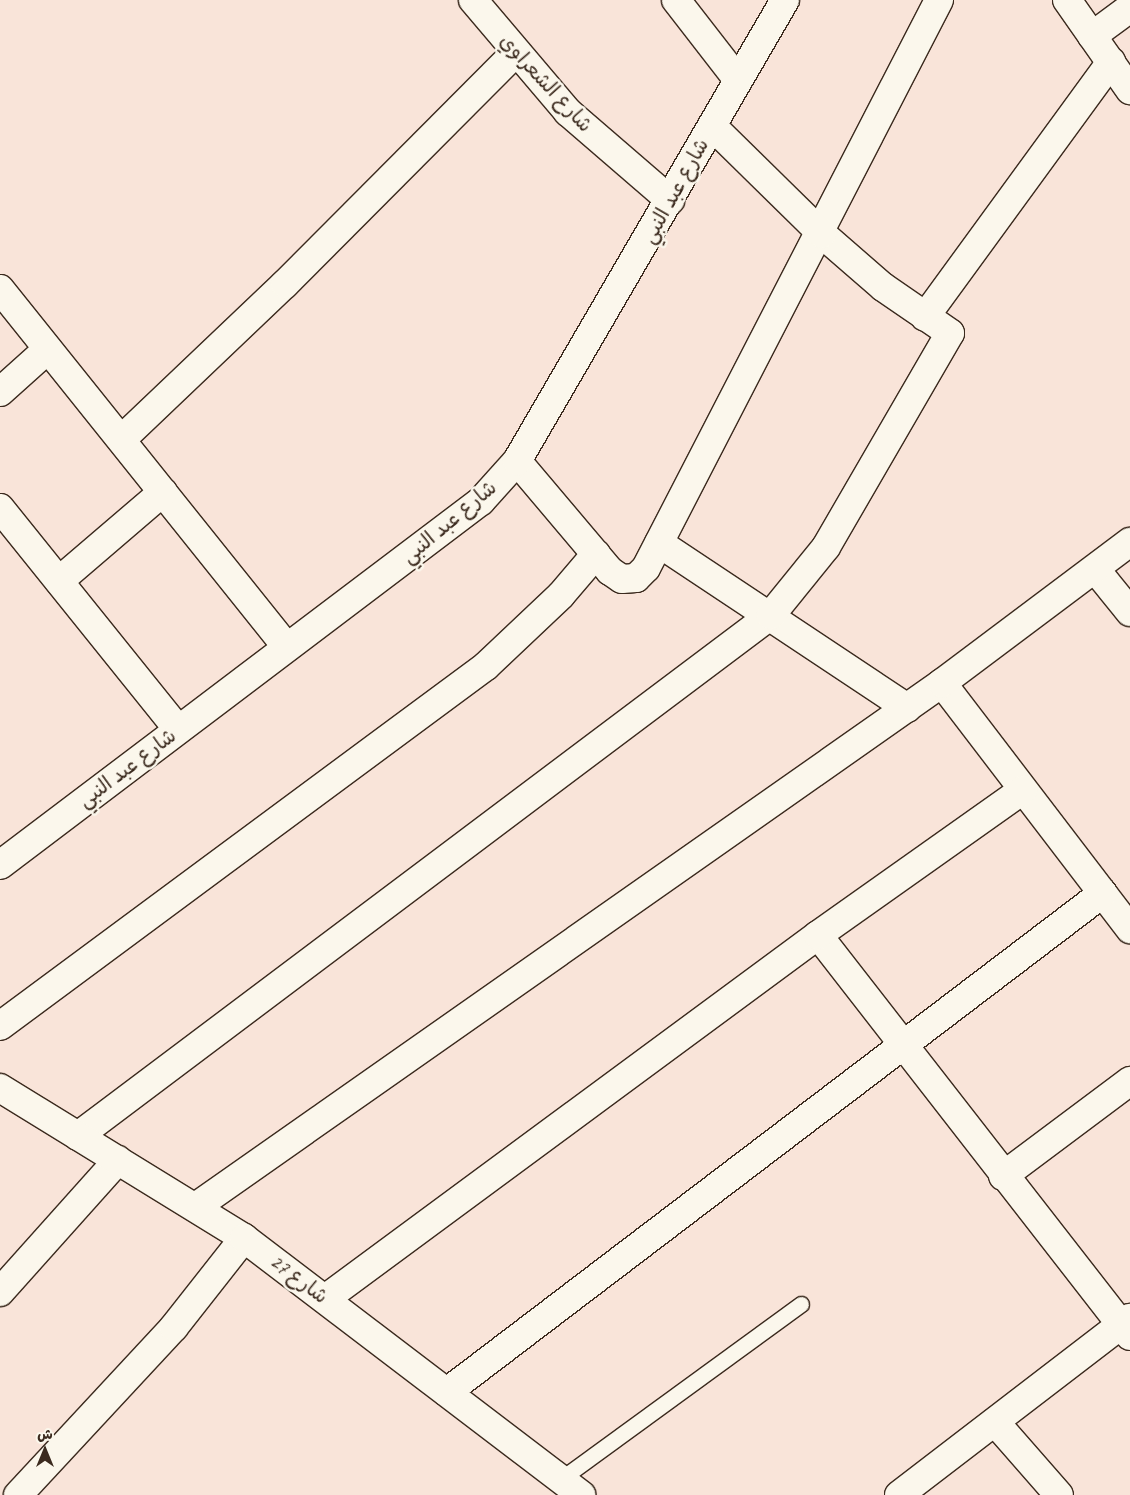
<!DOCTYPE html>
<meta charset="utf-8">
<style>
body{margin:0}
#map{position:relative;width:1130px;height:1495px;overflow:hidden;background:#f9e4d9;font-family:Caveat,"Playpen Sans Arabic",sans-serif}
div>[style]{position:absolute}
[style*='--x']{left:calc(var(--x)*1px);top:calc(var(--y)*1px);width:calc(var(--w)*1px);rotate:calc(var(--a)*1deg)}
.roads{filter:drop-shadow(1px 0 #3b2a1e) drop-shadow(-1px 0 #3b2a1e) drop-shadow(0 1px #3b2a1e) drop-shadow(0 -1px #3b2a1e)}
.lane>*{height:15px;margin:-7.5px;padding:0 7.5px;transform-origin:7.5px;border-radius:7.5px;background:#fbf7ec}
.street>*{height:28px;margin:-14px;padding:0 14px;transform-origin:14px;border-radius:14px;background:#fbf7ec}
.secondary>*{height:28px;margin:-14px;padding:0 14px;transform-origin:14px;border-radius:14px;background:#fbf7ec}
span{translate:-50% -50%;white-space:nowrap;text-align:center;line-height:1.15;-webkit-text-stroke:5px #fbf7ec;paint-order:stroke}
.street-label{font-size:20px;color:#3b2a1e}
.north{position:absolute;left:20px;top:1425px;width:50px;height:50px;-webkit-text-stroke:4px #fbf7ec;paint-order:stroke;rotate:0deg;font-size:14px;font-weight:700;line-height:20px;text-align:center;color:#3b2a1e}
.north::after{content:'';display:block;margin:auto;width:18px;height:22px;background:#3b2a1e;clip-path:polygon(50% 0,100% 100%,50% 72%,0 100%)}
</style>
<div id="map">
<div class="roads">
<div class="lane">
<i style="--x:561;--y:1479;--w:297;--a:-36.1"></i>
</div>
<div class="street">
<i style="--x:473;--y:0;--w:147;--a:49.7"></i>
<i style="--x:568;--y:112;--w:135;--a:40.8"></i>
<i style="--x:676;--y:0;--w:101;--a:52.2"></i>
<i style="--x:1067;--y:0;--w:110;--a:55"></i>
<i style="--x:1092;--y:36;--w:47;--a:-36.4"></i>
<i style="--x:0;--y:289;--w:457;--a:51.3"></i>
<i style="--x:925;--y:317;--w:316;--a:-53.9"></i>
<i style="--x:0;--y:392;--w:64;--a:-41.9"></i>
<i style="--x:122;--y:439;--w:225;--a:-43.6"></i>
<i style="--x:285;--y:284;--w:327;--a:-45.1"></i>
<i style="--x:517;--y:461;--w:144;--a:49.8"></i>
<i style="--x:610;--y:571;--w:14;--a:34"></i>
<i style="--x:622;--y:579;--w:14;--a:-4"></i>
<i style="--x:636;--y:578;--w:14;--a:-45"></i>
<i style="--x:646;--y:568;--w:639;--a:-62.71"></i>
<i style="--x:0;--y:508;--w:284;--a:51.2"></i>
<i style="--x:659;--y:543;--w:298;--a:33.6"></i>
<i style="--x:1096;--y:570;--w:54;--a:51"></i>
<i style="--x:59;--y:581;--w:137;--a:-40.6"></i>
<i style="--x:942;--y:683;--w:310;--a:52.6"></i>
<i style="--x:0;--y:865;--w:603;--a:-37.12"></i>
<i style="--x:481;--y:501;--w:54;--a:-48"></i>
<i style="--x:517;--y:461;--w:533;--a:-59.83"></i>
<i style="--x:818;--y:935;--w:508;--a:52.12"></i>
<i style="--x:0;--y:1026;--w:605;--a:-36.53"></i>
<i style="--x:486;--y:666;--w:103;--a:-43.4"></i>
<i style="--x:561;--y:595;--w:54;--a:-49.5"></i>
<i style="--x:78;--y:1136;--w:867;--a:-36.94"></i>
<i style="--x:771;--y:615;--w:87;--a:-51"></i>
<i style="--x:826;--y:547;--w:247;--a:-59.9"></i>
<i style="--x:950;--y:333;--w:81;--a:-145.5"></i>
<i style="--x:883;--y:287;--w:81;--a:-139"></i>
<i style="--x:822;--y:234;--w:154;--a:-135.5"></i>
<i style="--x:1003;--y:1176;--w:159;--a:-36.8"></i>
<i style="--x:197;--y:1206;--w:910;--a:-35.07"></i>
<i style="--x:942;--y:683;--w:235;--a:-36.9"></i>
<i style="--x:0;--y:1292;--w:177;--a:-48.2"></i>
<i style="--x:325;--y:1299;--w:613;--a:-36.44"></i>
<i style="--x:818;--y:935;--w:251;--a:-35.3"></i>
<i style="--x:447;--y:1392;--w:824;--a:-37.26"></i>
<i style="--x:995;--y:1422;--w:97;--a:48.8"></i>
<i style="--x:18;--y:1495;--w:229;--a:-47.1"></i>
<i style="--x:174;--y:1327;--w:113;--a:-51.8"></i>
<i style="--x:899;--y:1495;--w:291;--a:-37.5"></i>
</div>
<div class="secondary">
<i style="--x:0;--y:1088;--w:286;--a:31.6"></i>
<i style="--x:244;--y:1238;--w:424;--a:37.3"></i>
</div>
</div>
<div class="street-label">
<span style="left:546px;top:83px;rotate:47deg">شارع الشعراوي</span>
<span style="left:675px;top:191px;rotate:-61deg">شارع عبد النبي</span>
<span style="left:449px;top:522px;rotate:-40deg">شارع عبد النبي</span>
<span style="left:127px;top:768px;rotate:-37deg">شارع عبد النبي</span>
<span style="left:299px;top:1279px;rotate:37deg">شارع 27</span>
</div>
<div class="north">ش</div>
</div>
